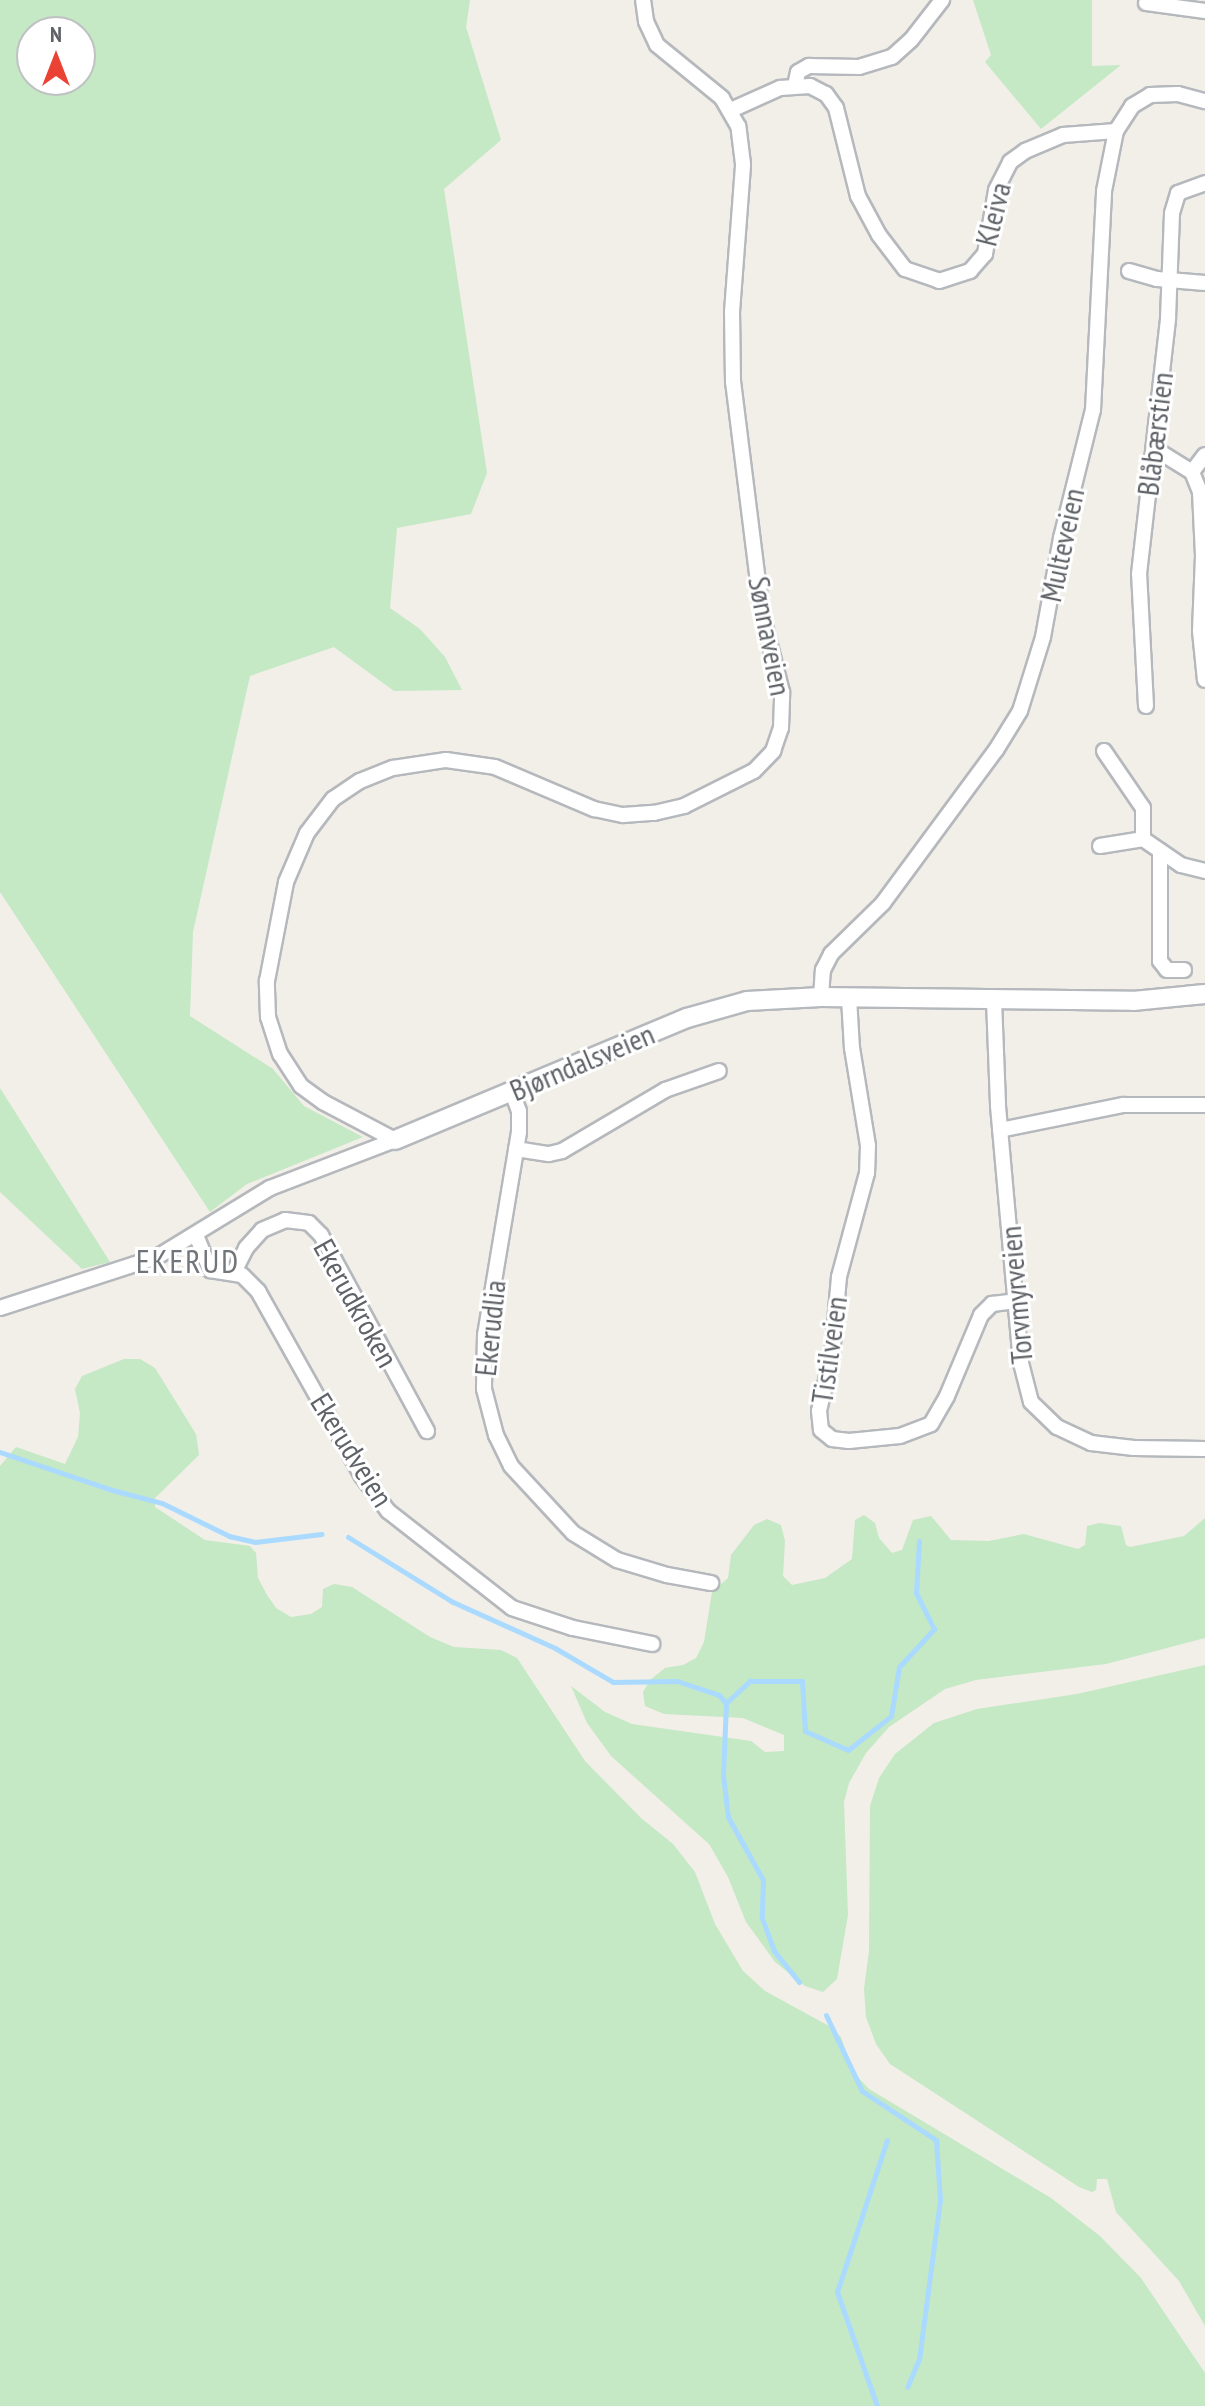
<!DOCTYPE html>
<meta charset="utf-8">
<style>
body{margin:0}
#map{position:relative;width:1205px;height:2406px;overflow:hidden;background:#f1efe8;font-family:"PT Sans Narrow",sans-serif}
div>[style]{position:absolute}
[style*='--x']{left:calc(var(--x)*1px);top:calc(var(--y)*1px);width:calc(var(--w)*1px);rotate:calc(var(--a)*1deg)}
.green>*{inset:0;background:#c5e8c5}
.stream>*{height:5px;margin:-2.5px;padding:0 2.5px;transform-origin:2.5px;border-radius:2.5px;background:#aadaff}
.roads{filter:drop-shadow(2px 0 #b5b8bc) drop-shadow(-2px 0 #b5b8bc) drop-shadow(0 2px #b5b8bc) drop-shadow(0 -2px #b5b8bc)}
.minor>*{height:14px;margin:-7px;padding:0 7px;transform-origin:7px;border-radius:7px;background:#fff}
.tertiary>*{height:18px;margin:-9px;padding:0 9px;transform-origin:9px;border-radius:9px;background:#fff}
span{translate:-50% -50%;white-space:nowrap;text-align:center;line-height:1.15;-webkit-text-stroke:6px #fff;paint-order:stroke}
.street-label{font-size:30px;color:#5f6368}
.neighbourhood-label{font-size:32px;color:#70757a;letter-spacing:2px}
.north{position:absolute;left:16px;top:16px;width:80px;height:80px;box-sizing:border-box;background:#fff;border:2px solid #bfc1c3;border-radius:50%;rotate:0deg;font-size:22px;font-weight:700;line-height:32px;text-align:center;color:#5f6368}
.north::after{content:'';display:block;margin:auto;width:28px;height:36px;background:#ea4335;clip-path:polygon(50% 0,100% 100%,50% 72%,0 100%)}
</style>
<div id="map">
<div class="green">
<i style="clip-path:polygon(evenodd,0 0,470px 0,466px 27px,501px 140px,444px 189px,487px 473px,471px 514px,397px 528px,390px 608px,420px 629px,445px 657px,462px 690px,394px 691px,334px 647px,250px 676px,193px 932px,190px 1016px,273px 1069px,304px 1106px,363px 1137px,247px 1184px,210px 1212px,0 892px,0 0,32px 32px,80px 32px,80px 80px,32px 80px,32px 32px)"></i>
<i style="clip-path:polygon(973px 0,1092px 0,1092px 66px,1121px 65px,1041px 129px,985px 62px,991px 55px)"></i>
<i style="clip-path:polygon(0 1088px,110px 1262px,82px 1269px,0 1192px)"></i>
<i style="clip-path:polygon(124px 1359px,140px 1359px,155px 1368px,196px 1434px,199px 1455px,155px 1498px,155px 1507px,205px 1540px,250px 1546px,256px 1553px,258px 1578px,267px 1595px,276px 1608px,291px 1617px,311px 1614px,322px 1607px,323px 1589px,334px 1584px,352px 1587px,430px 1637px,454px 1647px,501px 1650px,517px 1658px,585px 1761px,641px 1818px,673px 1844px,695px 1872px,715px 1924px,743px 1971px,765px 1991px,829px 2026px,841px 2037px,853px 2072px,869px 2089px,1051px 2198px,1100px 2236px,1141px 2278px,1205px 2373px,1205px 2406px,0 2406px,0 1466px,16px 1447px,65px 1464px,78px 1437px,80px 1413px,75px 1389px,82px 1376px)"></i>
<i style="clip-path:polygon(864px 1515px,875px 1523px,879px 1538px,892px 1553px,902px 1550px,913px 1520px,931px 1516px,951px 1540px,989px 1541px,1024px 1534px,1078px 1549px,1085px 1545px,1087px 1526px,1099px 1523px,1121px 1526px,1126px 1545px,1130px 1547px,1184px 1536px,1205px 1518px,1205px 1638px,1106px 1664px,976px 1680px,945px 1689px,889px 1727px,866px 1753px,849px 1783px,844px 1802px,848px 1915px,837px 1979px,823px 1992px,805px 1986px,775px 1962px,746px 1922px,728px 1877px,709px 1844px,611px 1756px,587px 1723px,571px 1686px,605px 1712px,632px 1724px,751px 1741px,765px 1752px,784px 1751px,784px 1735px,743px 1718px,664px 1714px,645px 1706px,643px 1692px,650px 1680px,665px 1668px,683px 1665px,696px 1658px,704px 1642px,712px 1592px,728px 1578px,731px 1555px,754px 1525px,767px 1519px,781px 1525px,785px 1541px,783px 1576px,792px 1585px,825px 1578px,852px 1559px,855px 1520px)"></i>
<i style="clip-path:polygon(1205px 1665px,1205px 2326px,1179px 2281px,1116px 2212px,1107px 2179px,1097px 2179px,1096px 2190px,1092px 2192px,1079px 2187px,890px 2064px,876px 2044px,866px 2017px,864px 1989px,869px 1951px,870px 1806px,879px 1778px,895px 1754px,934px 1723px,977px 1709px,1077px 1694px)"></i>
</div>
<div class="stream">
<i style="--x:0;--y:1452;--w:118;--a:18.7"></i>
<i style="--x:112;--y:1490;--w:52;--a:14.6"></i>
<i style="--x:162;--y:1503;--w:75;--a:26.2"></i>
<i style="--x:229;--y:1536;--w:27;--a:13"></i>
<i style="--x:255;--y:1542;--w:67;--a:-6.8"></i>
<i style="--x:348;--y:1537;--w:123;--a:31.8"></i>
<i style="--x:453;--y:1602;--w:112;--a:24.3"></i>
<i style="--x:555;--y:1648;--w:67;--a:30.4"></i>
<i style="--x:613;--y:1682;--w:64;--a:-0.9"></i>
<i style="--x:677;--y:1681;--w:44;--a:18.4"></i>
<i style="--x:719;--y:1695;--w:11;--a:49"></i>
<i style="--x:726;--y:1703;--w:72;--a:92.4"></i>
<i style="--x:723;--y:1775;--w:42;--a:83.2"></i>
<i style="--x:728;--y:1817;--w:72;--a:60.9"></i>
<i style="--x:763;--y:1880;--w:38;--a:92"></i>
<i style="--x:762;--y:1918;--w:35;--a:70"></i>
<i style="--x:774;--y:1951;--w:40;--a:51"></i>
<i style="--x:726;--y:1703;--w:33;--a:-43"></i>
<i style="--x:750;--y:1681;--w:52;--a:0"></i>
<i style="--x:802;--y:1681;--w:50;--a:86.6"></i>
<i style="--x:805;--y:1731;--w:47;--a:23.8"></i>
<i style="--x:848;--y:1750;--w:55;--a:-38.3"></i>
<i style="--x:891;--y:1716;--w:50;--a:-80.7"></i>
<i style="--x:899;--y:1667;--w:52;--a:-47.4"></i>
<i style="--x:934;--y:1629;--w:40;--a:-116.6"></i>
<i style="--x:916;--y:1593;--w:52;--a:-86.7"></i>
<i style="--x:826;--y:2015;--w:84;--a:64.7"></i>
<i style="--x:862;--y:2091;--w:89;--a:33.5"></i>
<i style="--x:936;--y:2140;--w:60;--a:86.2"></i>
<i style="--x:940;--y:2200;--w:160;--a:97.5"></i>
<i style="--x:919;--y:2359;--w:30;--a:113"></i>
<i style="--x:877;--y:2406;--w:121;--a:-109.3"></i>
<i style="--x:837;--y:2292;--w:160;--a:-71.8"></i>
</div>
<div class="roads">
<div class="minor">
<i style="--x:1146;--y:3;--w:60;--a:7.7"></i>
<i style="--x:795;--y:86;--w:14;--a:-78"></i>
<i style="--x:798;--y:72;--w:13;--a:-29"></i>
<i style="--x:809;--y:66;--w:50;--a:1.1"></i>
<i style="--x:859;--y:67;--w:34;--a:-17"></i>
<i style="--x:892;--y:57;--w:25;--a:-42"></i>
<i style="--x:911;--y:40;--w:51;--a:-52.2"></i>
<i style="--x:731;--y:110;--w:54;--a:-24.2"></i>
<i style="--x:780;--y:88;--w:30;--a:-4"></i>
<i style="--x:810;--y:86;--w:18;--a:27"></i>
<i style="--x:826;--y:94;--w:17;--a:54"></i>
<i style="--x:836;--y:108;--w:91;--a:76"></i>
<i style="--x:858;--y:196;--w:44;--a:61.7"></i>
<i style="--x:879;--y:235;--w:43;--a:52.6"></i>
<i style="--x:905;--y:269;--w:36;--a:19"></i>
<i style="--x:939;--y:281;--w:33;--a:-18"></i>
<i style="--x:970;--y:271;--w:23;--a:-49"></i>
<i style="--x:985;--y:254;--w:65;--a:-80.2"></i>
<i style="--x:996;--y:190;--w:31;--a:-63"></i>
<i style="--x:1010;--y:162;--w:19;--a:-36"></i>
<i style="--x:1025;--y:151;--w:41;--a:-22.8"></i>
<i style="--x:1063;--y:135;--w:53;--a:-4.3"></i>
<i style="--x:1129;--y:271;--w:29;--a:16"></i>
<i style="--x:1157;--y:279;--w:48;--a:4.8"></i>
<i style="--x:1155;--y:449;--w:44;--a:31.9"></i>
<i style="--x:1192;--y:472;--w:22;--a:68"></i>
<i style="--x:1200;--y:492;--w:64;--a:87.3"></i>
<i style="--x:1203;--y:556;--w:75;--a:92.3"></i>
<i style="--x:1200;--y:631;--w:49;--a:84.2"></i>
<i style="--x:1192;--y:472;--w:21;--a:-53"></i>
<i style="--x:1146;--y:706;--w:132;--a:-93"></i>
<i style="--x:1139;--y:574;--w:258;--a:-83.5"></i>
<i style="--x:1168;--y:318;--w:105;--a:-87.8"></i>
<i style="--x:1172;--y:213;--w:21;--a:-73"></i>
<i style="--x:1178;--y:193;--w:29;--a:-20"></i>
<i style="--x:1104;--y:751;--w:69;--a:55.6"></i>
<i style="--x:1143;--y:808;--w:31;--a:90"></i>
<i style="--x:1100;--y:846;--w:44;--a:-9.2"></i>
<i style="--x:1143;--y:839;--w:46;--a:34.4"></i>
<i style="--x:1181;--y:865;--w:25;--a:14"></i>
<i style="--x:1160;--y:851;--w:110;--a:90"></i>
<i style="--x:1160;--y:961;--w:11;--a:52"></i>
<i style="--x:1167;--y:970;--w:17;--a:0"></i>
<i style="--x:821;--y:997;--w:27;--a:-86"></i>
<i style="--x:823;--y:970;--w:18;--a:-63"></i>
<i style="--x:831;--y:954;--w:73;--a:-44.4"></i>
<i style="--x:883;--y:903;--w:190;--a:-53.6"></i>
<i style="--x:996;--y:750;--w:46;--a:-58.4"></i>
<i style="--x:1020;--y:711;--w:77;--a:-72.7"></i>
<i style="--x:1043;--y:637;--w:101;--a:-79.7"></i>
<i style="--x:1061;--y:538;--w:132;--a:-76"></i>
<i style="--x:1093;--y:410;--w:219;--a:-87.1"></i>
<i style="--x:1104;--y:191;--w:61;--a:-78.7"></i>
<i style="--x:1116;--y:131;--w:30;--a:-57"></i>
<i style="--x:1132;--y:106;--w:21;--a:-31"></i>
<i style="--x:1150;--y:95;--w:28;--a:-2"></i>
<i style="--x:1178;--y:94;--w:28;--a:15"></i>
<i style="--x:849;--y:998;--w:50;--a:86.6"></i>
<i style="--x:852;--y:1048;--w:99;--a:80.7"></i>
<i style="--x:868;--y:1146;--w:27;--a:92"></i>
<i style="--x:867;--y:1173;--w:108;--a:105.1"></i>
<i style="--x:839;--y:1277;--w:78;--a:95.1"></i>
<i style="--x:832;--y:1355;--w:57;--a:103.1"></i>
<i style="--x:819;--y:1411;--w:19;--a:84"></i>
<i style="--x:821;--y:1430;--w:14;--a:39"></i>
<i style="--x:832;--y:1439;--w:17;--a:7"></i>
<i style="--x:849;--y:1441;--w:51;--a:-5.6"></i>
<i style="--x:900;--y:1436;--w:33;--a:-21"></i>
<i style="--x:931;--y:1424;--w:32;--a:-60"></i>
<i style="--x:947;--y:1396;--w:88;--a:-67.2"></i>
<i style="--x:981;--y:1315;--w:16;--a:-45"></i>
<i style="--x:992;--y:1304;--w:24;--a:-7"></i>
<i style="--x:994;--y:1000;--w:106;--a:87.8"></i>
<i style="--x:998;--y:1106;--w:258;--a:84.9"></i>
<i style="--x:1021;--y:1363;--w:40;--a:75.6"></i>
<i style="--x:1031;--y:1402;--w:36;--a:44"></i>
<i style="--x:1057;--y:1427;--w:38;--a:25"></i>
<i style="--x:1091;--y:1443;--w:43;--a:6.6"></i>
<i style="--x:1134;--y:1448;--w:71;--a:0.8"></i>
<i style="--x:512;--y:1092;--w:20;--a:70"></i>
<i style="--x:519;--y:1111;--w:21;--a:90"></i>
<i style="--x:519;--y:1132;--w:206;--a:99.5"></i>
<i style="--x:485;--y:1335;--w:54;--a:91.1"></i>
<i style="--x:484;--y:1389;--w:48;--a:75.4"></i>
<i style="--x:496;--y:1435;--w:34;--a:64"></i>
<i style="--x:511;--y:1466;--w:91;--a:47.2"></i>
<i style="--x:573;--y:1533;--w:52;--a:31.5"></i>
<i style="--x:617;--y:1560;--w:52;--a:16.7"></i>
<i style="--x:667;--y:1575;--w:45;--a:10.3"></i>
<i style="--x:1000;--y:1130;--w:126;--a:-11.5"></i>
<i style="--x:1123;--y:1105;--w:82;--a:0"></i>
<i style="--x:395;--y:1140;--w:81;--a:-152.2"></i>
<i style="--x:323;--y:1102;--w:27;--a:-144"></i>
<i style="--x:301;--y:1086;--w:38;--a:-123"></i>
<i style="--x:280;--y:1054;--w:39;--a:-108"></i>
<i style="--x:268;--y:1017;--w:36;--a:-92"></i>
<i style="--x:267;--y:981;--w:101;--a:-79.1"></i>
<i style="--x:286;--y:882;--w:53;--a:-66.8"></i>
<i style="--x:307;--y:833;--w:43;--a:-52.6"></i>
<i style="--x:333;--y:799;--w:32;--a:-34"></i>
<i style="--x:360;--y:781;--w:35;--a:-22"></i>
<i style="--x:393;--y:768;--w:54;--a:-8.6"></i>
<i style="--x:446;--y:760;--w:49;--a:8.1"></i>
<i style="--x:495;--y:767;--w:108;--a:23"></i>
<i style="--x:594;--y:809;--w:30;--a:12"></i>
<i style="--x:623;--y:815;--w:31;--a:-4"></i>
<i style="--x:654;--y:813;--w:31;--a:-13"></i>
<i style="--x:684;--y:806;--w:78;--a:-26.6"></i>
<i style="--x:754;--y:771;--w:28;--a:-46"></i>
<i style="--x:773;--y:751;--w:24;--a:-71"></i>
<i style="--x:781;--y:728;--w:36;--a:-88"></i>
<i style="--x:782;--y:692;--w:81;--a:-104.4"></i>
<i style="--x:762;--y:614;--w:234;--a:-97.1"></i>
<i style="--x:733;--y:382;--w:70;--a:-90.8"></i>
<i style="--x:732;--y:312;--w:148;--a:-85.7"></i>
<i style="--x:743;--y:164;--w:38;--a:-97"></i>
<i style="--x:738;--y:126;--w:32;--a:-120"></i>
<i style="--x:722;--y:98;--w:84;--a:-140.8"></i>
<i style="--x:657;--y:45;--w:26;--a:-115"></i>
<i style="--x:646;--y:21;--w:21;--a:-98"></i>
<i style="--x:516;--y:1149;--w:33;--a:9"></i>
<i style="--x:549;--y:1154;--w:13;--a:-13"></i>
<i style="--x:562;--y:1151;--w:120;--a:-30.6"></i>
<i style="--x:665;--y:1090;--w:57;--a:-19.4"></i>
<i style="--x:196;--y:1235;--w:38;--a:68"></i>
<i style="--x:210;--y:1270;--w:32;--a:9"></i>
<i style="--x:242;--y:1275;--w:23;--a:45"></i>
<i style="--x:258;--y:1291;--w:212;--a:60.7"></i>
<i style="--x:362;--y:1476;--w:44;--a:53.4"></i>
<i style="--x:388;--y:1511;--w:157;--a:38"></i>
<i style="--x:512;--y:1608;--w:64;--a:18.2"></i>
<i style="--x:573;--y:1628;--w:81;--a:11.4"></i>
<i style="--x:234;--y:1272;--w:27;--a:-63"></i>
<i style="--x:246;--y:1248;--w:24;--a:-48"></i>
<i style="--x:262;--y:1230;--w:25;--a:-23"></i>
<i style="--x:285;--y:1220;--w:24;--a:7"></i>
<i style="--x:309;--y:1223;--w:17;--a:45"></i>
<i style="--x:321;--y:1235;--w:223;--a:61.6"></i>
<i style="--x:0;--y:1308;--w:165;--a:-18"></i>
<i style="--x:157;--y:1257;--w:132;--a:-31.4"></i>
<i style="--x:270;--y:1188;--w:134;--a:-21"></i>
</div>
<div class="tertiary">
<i style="--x:395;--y:1140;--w:316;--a:-22.7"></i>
<i style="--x:687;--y:1018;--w:62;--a:-15.8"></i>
<i style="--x:747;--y:1001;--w:74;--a:-3.1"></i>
<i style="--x:821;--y:997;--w:312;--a:0.7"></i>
<i style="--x:1133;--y:1001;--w:72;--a:-5.6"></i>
</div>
</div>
<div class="street-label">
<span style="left:993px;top:214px;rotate:-76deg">Kleiva</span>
<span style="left:1155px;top:434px;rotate:-83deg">Blåbærstien</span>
<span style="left:1062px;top:545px;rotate:-78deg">Multeveien</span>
<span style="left:770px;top:636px;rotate:79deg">Sønnaveien</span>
<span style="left:582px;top:1062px;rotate:-23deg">Bjørndalsveien</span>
<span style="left:1016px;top:1295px;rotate:-95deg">Torvmyrveien</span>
<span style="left:356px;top:1303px;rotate:61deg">Ekerudkroken</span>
<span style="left:490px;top:1328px;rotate:-84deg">Ekerudlia</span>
<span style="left:829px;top:1350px;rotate:-82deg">Tistilveien</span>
<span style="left:352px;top:1450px;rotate:58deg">Ekerudveien</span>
</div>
<div class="neighbourhood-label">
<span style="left:188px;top:1261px">EKERUD</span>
</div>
<div class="north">N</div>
</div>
